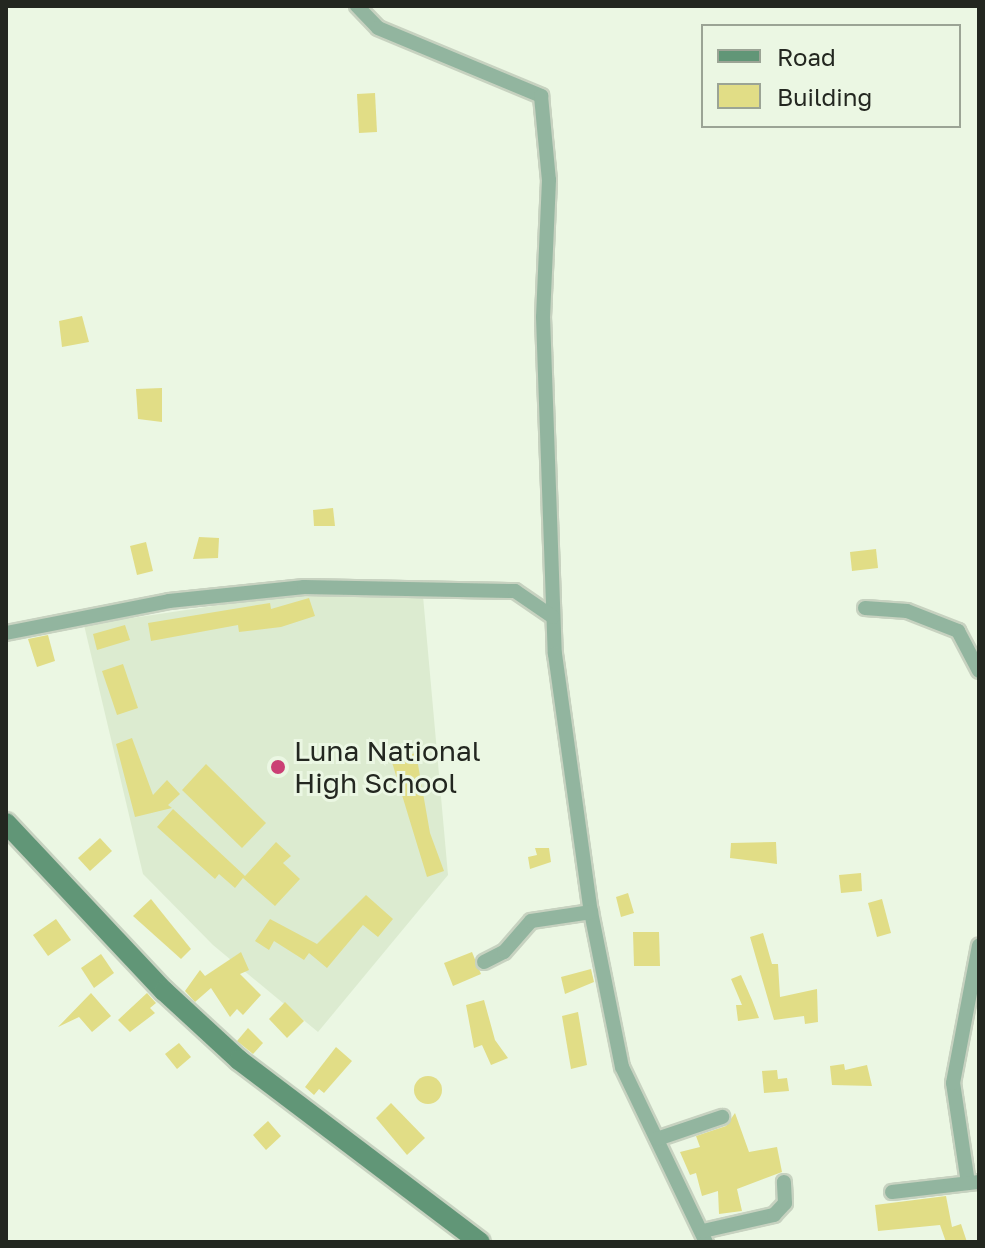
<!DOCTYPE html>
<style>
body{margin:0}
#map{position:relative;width:985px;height:1248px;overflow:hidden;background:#ebf7e3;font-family:"Golos Text",sans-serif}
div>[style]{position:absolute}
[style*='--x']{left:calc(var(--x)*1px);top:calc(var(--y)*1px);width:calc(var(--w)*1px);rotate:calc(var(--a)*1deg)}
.built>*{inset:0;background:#dcebd0}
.building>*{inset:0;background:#e1dd86}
.round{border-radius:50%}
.roads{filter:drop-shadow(2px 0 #c7d2c0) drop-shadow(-2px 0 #c7d2c0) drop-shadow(0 2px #c7d2c0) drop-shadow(0 -2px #c7d2c0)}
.street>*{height:14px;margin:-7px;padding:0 7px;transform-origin:7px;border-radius:7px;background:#92b59f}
.secondary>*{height:20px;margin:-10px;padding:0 10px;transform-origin:10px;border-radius:10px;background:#619677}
.dots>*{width:22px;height:22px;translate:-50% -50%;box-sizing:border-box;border:4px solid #ebf7e3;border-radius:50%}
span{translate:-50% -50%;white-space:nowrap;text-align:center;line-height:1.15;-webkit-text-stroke:6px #ebf7e3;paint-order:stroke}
.poi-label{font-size:28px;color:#232720}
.left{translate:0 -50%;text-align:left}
.frame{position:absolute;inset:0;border:8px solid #232720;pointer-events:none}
.legend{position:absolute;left:701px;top:24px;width:260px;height:104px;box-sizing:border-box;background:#ebf7e3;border:2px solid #9ba495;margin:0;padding:10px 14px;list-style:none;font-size:24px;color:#232720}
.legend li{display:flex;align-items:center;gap:16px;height:40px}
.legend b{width:40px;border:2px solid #9ba495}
</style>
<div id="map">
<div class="built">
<i style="clip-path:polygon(302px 593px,423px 596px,448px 875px,318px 1032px,213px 945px,143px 874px,84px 625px)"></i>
</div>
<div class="building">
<i style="clip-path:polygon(375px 93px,377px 132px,359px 133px,357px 94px)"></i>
<i style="clip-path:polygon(82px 316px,89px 342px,62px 347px,59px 321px)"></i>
<i style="clip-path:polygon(162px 388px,162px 422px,138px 419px,136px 389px)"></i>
<i style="clip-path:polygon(333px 508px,335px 526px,314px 526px,313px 510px)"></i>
<i style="clip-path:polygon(199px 537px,219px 538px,218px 558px,193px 559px)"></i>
<i style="clip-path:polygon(146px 542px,153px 571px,137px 575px,130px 546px)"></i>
<i style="clip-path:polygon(876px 549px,878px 568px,852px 571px,850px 552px)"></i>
<i style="clip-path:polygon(309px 598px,315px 616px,281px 627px,239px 632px,238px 625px,151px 641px,148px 623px,270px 603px,271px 609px)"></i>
<i style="clip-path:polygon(125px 625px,130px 640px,97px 650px,93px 634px)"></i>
<i style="clip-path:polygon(48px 635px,55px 661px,37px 667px,28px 639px)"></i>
<i style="clip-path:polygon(123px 664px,138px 708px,117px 715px,102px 671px)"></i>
<i style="clip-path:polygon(132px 738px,153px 795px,167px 780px,180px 794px,168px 805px,172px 808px,135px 817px,116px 744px)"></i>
<i style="clip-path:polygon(416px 753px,430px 833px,444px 871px,427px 877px,391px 759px)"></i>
<i style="clip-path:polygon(206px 764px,266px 823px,242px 848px,182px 790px)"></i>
<i style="clip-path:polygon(173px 809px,245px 876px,276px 842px,291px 856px,283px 863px,300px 879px,275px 906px,243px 878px,235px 888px,219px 874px,215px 879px,157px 827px)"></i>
<i style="clip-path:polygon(100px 838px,112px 851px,90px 871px,78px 858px)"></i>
<i style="clip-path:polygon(776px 842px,777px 864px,730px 858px,731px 843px)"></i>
<i style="clip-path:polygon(535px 848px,549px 848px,551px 862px,530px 869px,528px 857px,537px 855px)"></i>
<i style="clip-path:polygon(861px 873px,862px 891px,841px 893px,839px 875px)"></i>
<i style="clip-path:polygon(628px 893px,634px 913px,621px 917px,616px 897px)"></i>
<i style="clip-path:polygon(366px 895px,393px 919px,378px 937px,363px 925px,327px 968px,309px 953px,304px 960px,274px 941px,269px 950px,255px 941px,270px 919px,317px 944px)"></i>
<i style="clip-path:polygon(151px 899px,191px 949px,181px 959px,133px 916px)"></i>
<i style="clip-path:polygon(882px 899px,891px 933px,877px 937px,868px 903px)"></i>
<i style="clip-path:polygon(56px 919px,71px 940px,48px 956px,33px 935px)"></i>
<i style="clip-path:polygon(633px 932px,659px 932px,660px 966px,634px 966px)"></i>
<i style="clip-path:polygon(763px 933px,772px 964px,778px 964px,780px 997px,817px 989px,818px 1022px,805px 1024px,804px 1016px,774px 1020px,750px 937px)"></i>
<i style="clip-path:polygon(241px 952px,249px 970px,240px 974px,261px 995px,243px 1015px,237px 1009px,230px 1017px,211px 988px,195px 1002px,185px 991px,200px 970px,205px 976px)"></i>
<i style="clip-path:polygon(472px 952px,481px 974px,453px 986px,444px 963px)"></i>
<i style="clip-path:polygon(101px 954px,114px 973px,94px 988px,81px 968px)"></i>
<i style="clip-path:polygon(591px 969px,594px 982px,565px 994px,561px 977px)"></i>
<i style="clip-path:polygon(741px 975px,752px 1000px,759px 1018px,738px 1021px,736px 1005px,742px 1005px,731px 979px)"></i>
<i style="clip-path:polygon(91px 993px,111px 1016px,92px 1032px,79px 1017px,58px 1027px)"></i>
<i style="clip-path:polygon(147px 993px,156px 1003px,150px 1008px,155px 1013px,130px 1032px,118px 1020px)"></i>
<i style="clip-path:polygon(484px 1000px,495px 1040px,508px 1058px,491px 1065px,482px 1045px,474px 1048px,466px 1005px)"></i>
<i style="clip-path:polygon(285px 1002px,304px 1021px,287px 1038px,269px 1019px)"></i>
<i style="clip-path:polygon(578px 1012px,587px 1065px,571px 1069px,562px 1016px)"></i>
<i style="clip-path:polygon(248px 1028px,263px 1043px,253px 1054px,237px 1041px)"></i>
<i style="clip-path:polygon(179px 1043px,191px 1057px,177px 1069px,165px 1054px)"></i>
<i style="clip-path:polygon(336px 1047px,352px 1061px,324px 1093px,319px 1089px,314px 1095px,305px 1087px)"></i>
<i style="clip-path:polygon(844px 1064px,845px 1070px,867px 1065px,872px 1086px,832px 1085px,830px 1066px)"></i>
<i style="clip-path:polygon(777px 1070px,778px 1079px,787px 1078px,789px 1091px,764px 1093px,762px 1071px)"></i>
<i class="round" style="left:414px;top:1076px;width:28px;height:28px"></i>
<i style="clip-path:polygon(391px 1103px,425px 1138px,407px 1155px,376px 1118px)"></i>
<i style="clip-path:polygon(735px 1113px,749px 1152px,777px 1147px,782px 1172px,737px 1189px,742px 1211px,719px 1214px,718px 1191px,702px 1196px,696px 1173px,690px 1175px,680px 1152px,700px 1147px,696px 1136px,726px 1126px)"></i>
<i style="clip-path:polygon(268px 1121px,281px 1136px,266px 1150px,253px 1135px)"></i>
<i style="clip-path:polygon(946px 1196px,952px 1227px,961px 1224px,967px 1242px,946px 1242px,940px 1225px,878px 1231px,875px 1205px)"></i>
</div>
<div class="roads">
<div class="street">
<i style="--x:357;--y:6;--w:30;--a:46"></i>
<i style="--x:378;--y:28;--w:177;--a:22.6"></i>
<i style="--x:541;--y:96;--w:84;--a:84.6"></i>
<i style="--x:549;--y:180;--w:137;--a:92.5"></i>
<i style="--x:543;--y:317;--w:337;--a:88"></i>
<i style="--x:555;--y:654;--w:260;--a:82.1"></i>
<i style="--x:591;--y:912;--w:158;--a:78.7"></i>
<i style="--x:622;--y:1067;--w:194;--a:64.4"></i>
<i style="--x:865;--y:608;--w:42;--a:4.1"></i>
<i style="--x:907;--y:611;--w:55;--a:21.4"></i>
<i style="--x:958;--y:631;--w:45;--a:62.3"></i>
<i style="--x:6;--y:633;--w:166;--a:-11.1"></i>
<i style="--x:169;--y:601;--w:136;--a:-5.9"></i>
<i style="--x:304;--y:587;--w:211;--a:1.1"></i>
<i style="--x:515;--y:591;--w:46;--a:34.4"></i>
<i style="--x:484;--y:962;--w:22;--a:-27"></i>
<i style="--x:504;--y:952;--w:41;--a:-48.9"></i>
<i style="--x:531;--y:921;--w:61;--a:-8.5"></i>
<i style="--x:657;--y:1139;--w:69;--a:-18.7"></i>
<i style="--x:968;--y:1183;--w:101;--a:-98.5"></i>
<i style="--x:953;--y:1083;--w:140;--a:-79.3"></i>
<i style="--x:892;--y:1192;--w:88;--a:-6.6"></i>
<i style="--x:703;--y:1231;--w:73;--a:-12.7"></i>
<i style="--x:774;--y:1215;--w:16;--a:-47"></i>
<i style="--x:785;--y:1203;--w:21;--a:-93"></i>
</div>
<div class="secondary">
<i style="--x:6;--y:823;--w:231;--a:46.8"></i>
<i style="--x:164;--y:991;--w:102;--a:42.6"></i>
<i style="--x:239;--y:1060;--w:302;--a:37.1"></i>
</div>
</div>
<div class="dots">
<i style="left:278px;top:767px;background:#cb4075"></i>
</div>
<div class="poi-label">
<span class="left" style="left:294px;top:767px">Luna National<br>High School</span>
</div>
<div class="frame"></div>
<ul class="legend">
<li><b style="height:10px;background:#619677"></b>Road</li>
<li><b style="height:22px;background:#e1dd86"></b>Building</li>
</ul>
</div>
